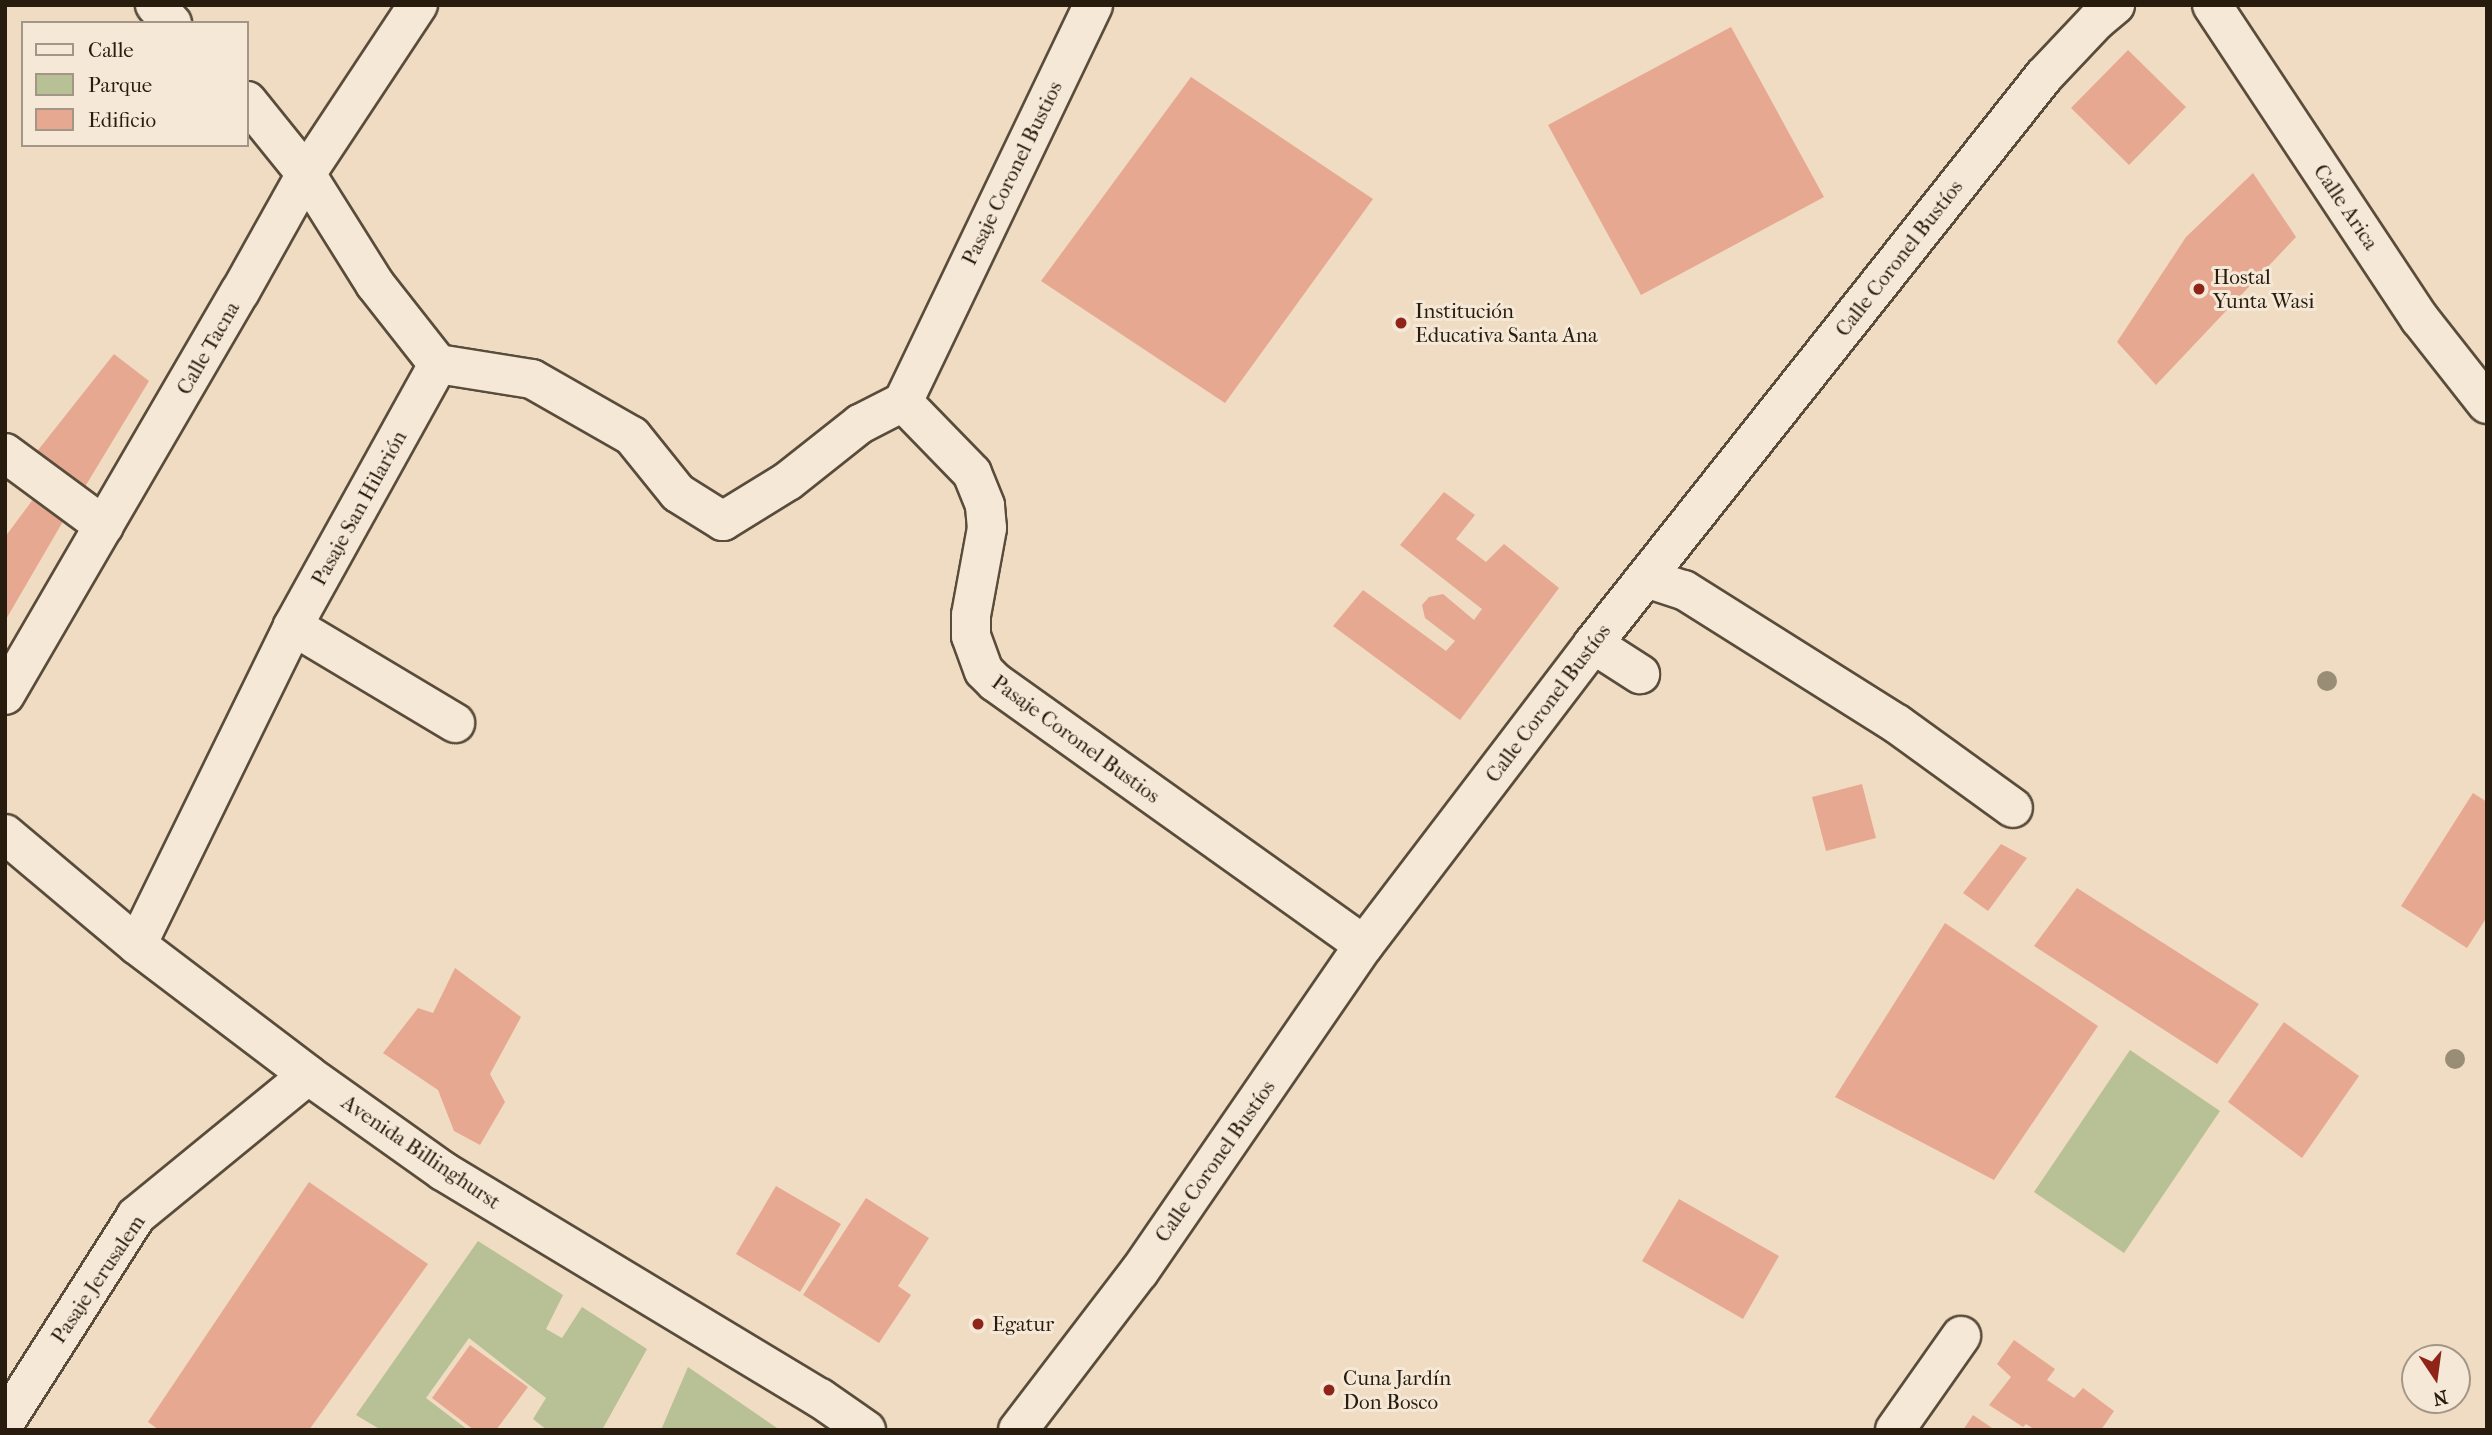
<!DOCTYPE html>
<meta charset="utf-8">
<style>
body{margin:0}
#map{position:relative;width:2492px;height:1435px;overflow:hidden;background:#f0dcc2;font-family:"IM FELL French Canon",serif}
div>[style]{position:absolute}
[style*='--x']{left:calc(var(--x)*1px);top:calc(var(--y)*1px);width:calc(var(--w)*1px);rotate:calc(var(--a)*1deg)}
.green>*{inset:0;background:#b7c195}
.building>*{inset:0;background:#e7a891}
.roads{filter:drop-shadow(2px 0 #594c3b) drop-shadow(-2px 0 #594c3b) drop-shadow(0 2px #594c3b) drop-shadow(0 -2px #594c3b)}
.minor>*{height:38px;margin:-19px;padding:0 19px;transform-origin:19px;border-radius:19px;background:#f5e8d7}
.trees>*{width:20px;height:20px;margin:-10px;border-radius:50%;background:#998e75}
.dots>*{width:19px;height:19px;translate:-50% -50%;box-sizing:border-box;border:4px solid #f5e8d7;border-radius:50%}
span{translate:-50% -50%;white-space:nowrap;text-align:center;line-height:1.15;-webkit-text-stroke:6px #f5e8d7;paint-order:stroke}
.street-label{font-size:21px;color:#271c0e}
.poi-label{font-size:21px;color:#271c0e}
.left{translate:0 -50%;text-align:left}
.frame{position:absolute;inset:0;border:7px solid #271c0e;pointer-events:none}
.legend{position:absolute;left:21px;top:21px;width:228px;height:126px;box-sizing:border-box;background:#f5e8d7;border:2px solid #a39687;margin:0;padding:9px 12px;list-style:none;font-size:21px;color:#271c0e}
.legend li{display:flex;align-items:center;gap:14px;height:35px}
.legend b{width:35px;border:2px solid #a39687}
.north{position:absolute;left:2401px;top:1344px;width:70px;height:70px;box-sizing:border-box;background:#f5e8d7;border:2px solid #a39687;border-radius:50%;rotate:167deg;font-size:19px;font-weight:700;line-height:28px;text-align:center;color:#271c0e}
.north::after{content:'';display:block;margin:auto;width:24px;height:32px;background:#8f2418;clip-path:polygon(50% 0,100% 100%,50% 72%,0 100%)}
</style>
<div id="map">
<div class="green">
<i style="clip-path:polygon(2130px 1050px,2220px 1111px,2124px 1253px,2034px 1192px)"></i>
<i style="clip-path:polygon(478px 1241px,563px 1295px,546px 1329px,562px 1338px,582px 1307px,647px 1349px,602px 1430px,547px 1430px,533px 1419px,546px 1398px,469px 1338px,426px 1398px,468px 1430px,381px 1430px,356px 1415px)"></i>
<i style="clip-path:polygon(688px 1367px,780px 1430px,661px 1430px)"></i>
</div>
<div class="building">
<i style="clip-path:polygon(1731px 27px,1824px 197px,1641px 295px,1548px 125px)"></i>
<i style="clip-path:polygon(2128px 50px,2186px 107px,2129px 165px,2071px 108px)"></i>
<i style="clip-path:polygon(1191px 77px,1373px 199px,1225px 403px,1041px 281px)"></i>
<i style="clip-path:polygon(2253px 173px,2296px 237px,2156px 385px,2117px 342px,2186px 237px)"></i>
<i style="clip-path:polygon(114px 354px,149px 381px,83px 490px,35px 454px)"></i>
<i style="clip-path:polygon(1444px 492px,1475px 515px,1456px 539px,1486px 562px,1504px 544px,1559px 588px,1460px 720px,1333px 626px,1363px 590px,1446px 651px,1455px 641px,1425px 618px,1422px 605px,1429px 597px,1443px 594px,1474px 620px,1482px 609px,1400px 545px)"></i>
<i style="clip-path:polygon(34px 498px,65px 518px,5px 621px,5px 537px)"></i>
<i style="clip-path:polygon(1862px 784px,1876px 838px,1826px 851px,1812px 797px)"></i>
<i style="clip-path:polygon(2473px 793px,2487px 802px,2487px 917px,2467px 948px,2401px 906px)"></i>
<i style="clip-path:polygon(2001px 844px,2027px 858px,1988px 911px,1963px 893px)"></i>
<i style="clip-path:polygon(2077px 888px,2259px 1004px,2217px 1064px,2034px 946px)"></i>
<i style="clip-path:polygon(1945px 923px,2098px 1026px,1994px 1180px,1835px 1097px)"></i>
<i style="clip-path:polygon(455px 968px,521px 1017px,490px 1074px,505px 1102px,480px 1145px,454px 1131px,438px 1090px,383px 1053px,418px 1008px,433px 1013px)"></i>
<i style="clip-path:polygon(2284px 1022px,2359px 1076px,2302px 1158px,2228px 1102px)"></i>
<i style="clip-path:polygon(309px 1182px,428px 1264px,309px 1430px,159px 1430px,148px 1422px)"></i>
<i style="clip-path:polygon(776px 1186px,841px 1224px,800px 1292px,736px 1254px)"></i>
<i style="clip-path:polygon(866px 1198px,929px 1238px,898px 1286px,911px 1295px,879px 1343px,803px 1295px)"></i>
<i style="clip-path:polygon(1679px 1199px,1779px 1256px,1743px 1319px,1642px 1261px)"></i>
<i style="clip-path:polygon(2014px 1340px,2055px 1369px,2047px 1380px,2074px 1398px,2083px 1388px,2114px 1411px,2101px 1430px,2035px 1430px,2026px 1424px,2023px 1427px,1989px 1405px,2011px 1377px,1997px 1364px)"></i>
<i style="clip-path:polygon(470px 1345px,528px 1387px,496px 1430px,474px 1430px,432px 1398px)"></i>
<i style="clip-path:polygon(1973px 1415px,1995px 1430px,1963px 1430px)"></i>
</div>
<div class="roads">
<div class="minor">
<i style="--x:155;--y:5;--w:25;--a:47"></i>
<i style="--x:2212;--y:5;--w:377;--a:56.5"></i>
<i style="--x:2420;--y:319;--w:108;--a:51.8"></i>
<i style="--x:247;--y:101;--w:94;--a:51.1"></i>
<i style="--x:306;--y:174;--w:130;--a:57.9"></i>
<i style="--x:375;--y:284;--w:102;--a:51.8"></i>
<i style="--x:438;--y:364;--w:95;--a:9.1"></i>
<i style="--x:532;--y:379;--w:115;--a:29.7"></i>
<i style="--x:632;--y:436;--w:73;--a:51.1"></i>
<i style="--x:678;--y:493;--w:53;--a:31.9"></i>
<i style="--x:723;--y:521;--w:76;--a:-31.6"></i>
<i style="--x:788;--y:481;--w:92;--a:-38.4"></i>
<i style="--x:860;--y:424;--w:48;--a:-27.1"></i>
<i style="--x:903;--y:402;--w:99;--a:45.8"></i>
<i style="--x:972;--y:473;--w:35;--a:68"></i>
<i style="--x:985;--y:506;--w:22;--a:85"></i>
<i style="--x:987;--y:528;--w:88;--a:100.4"></i>
<i style="--x:971;--y:615;--w:21;--a:90"></i>
<i style="--x:971;--y:636;--w:37;--a:70"></i>
<i style="--x:984;--y:671;--w:16;--a:45"></i>
<i style="--x:995;--y:682;--w:453;--a:35.5"></i>
<i style="--x:903;--y:402;--w:440;--a:-64.4"></i>
<i style="--x:5;--y:453;--w:123;--a:36.4"></i>
<i style="--x:1646;--y:578;--w:40;--a:18"></i>
<i style="--x:1684;--y:590;--w:252;--a:32.2"></i>
<i style="--x:1897;--y:724;--w:143;--a:35.9"></i>
<i style="--x:293;--y:626;--w:189;--a:30.9"></i>
<i style="--x:1593;--y:644;--w:56;--a:32.6"></i>
<i style="--x:5;--y:695;--w:467;--a:-59.8"></i>
<i style="--x:240;--y:292;--w:135;--a:-60.8"></i>
<i style="--x:306;--y:174;--w:203;--a:-56.5"></i>
<i style="--x:5;--y:834;--w:172;--a:40.1"></i>
<i style="--x:137;--y:945;--w:215;--a:37.2"></i>
<i style="--x:308;--y:1075;--w:166;--a:35.4"></i>
<i style="--x:443;--y:1171;--w:440;--a:31.1"></i>
<i style="--x:820;--y:1398;--w:56;--a:34.8"></i>
<i style="--x:137;--y:945;--w:355;--a:-63.9"></i>
<i style="--x:293;--y:626;--w:299;--a:-61"></i>
<i style="--x:5;--y:1422;--w:244;--a:-57.5"></i>
<i style="--x:136;--y:1216;--w:222;--a:-39.3"></i>
<i style="--x:1018;--y:1430;--w:199;--a:-52.6"></i>
<i style="--x:1139;--y:1272;--w:397;--a:-55.5"></i>
<i style="--x:1364;--y:945;--w:378;--a:-52.7"></i>
<i style="--x:1593;--y:644;--w:725;--a:-51.55"></i>
<i style="--x:2044;--y:76;--w:76;--a:-46.6"></i>
<i style="--x:2096;--y:21;--w:25;--a:-40"></i>
<i style="--x:1895;--y:1430;--w:115;--a:-54.9"></i>
</div>
</div>
<div class="trees">
<i style="left:2327px;top:681px"></i>
<i style="left:2455px;top:1059px"></i>
</div>
<div class="dots">
<i style="left:2199px;top:289px;background:#8f2418"></i>
<i style="left:1401px;top:323px;background:#8f2418"></i>
<i style="left:978px;top:1324px;background:#8f2418"></i>
<i style="left:1329px;top:1390px;background:#8f2418"></i>
</div>
<div class="street-label">
<span style="left:1012px;top:173px;rotate:-64deg">Pasaje Coronel Bustios</span>
<span style="left:2346px;top:207px;rotate:56deg">Calle Arica</span>
<span style="left:1899px;top:258px;rotate:-52deg">Calle Coronel Bustíos</span>
<span style="left:208px;top:348px;rotate:-60deg">Calle Tacna</span>
<span style="left:359px;top:508px;rotate:-61deg">Pasaje San Hilarión</span>
<span style="left:1548px;top:703px;rotate:-53deg">Calle Coronel Bustíos</span>
<span style="left:1076px;top:739px;rotate:36deg">Pasaje Coronel Bustios</span>
<span style="left:421px;top:1152px;rotate:34deg">Avenida Billinghurst</span>
<span style="left:1215px;top:1161px;rotate:-55deg">Calle Coronel Bustíos</span>
<span style="left:98px;top:1279px;rotate:-56deg">Pasaje Jerusalem</span>
</div>
<div class="poi-label">
<span class="left" style="left:2213px;top:289px">Hostal<br>Yunta Wasi</span>
<span class="left" style="left:1415px;top:323px">Institución<br>Educativa Santa Ana</span>
<span class="left" style="left:992px;top:1324px">Egatur</span>
<span class="left" style="left:1343px;top:1390px">Cuna Jardín<br>Don Bosco</span>
</div>
<div class="frame"></div>
<ul class="legend">
<li><b style="height:9px;background:#f5e8d7"></b>Calle</li>
<li><b style="height:19px;background:#b7c195"></b>Parque</li>
<li><b style="height:19px;background:#e7a891"></b>Edificio</li>
</ul>
<div class="north">N</div>
</div>
